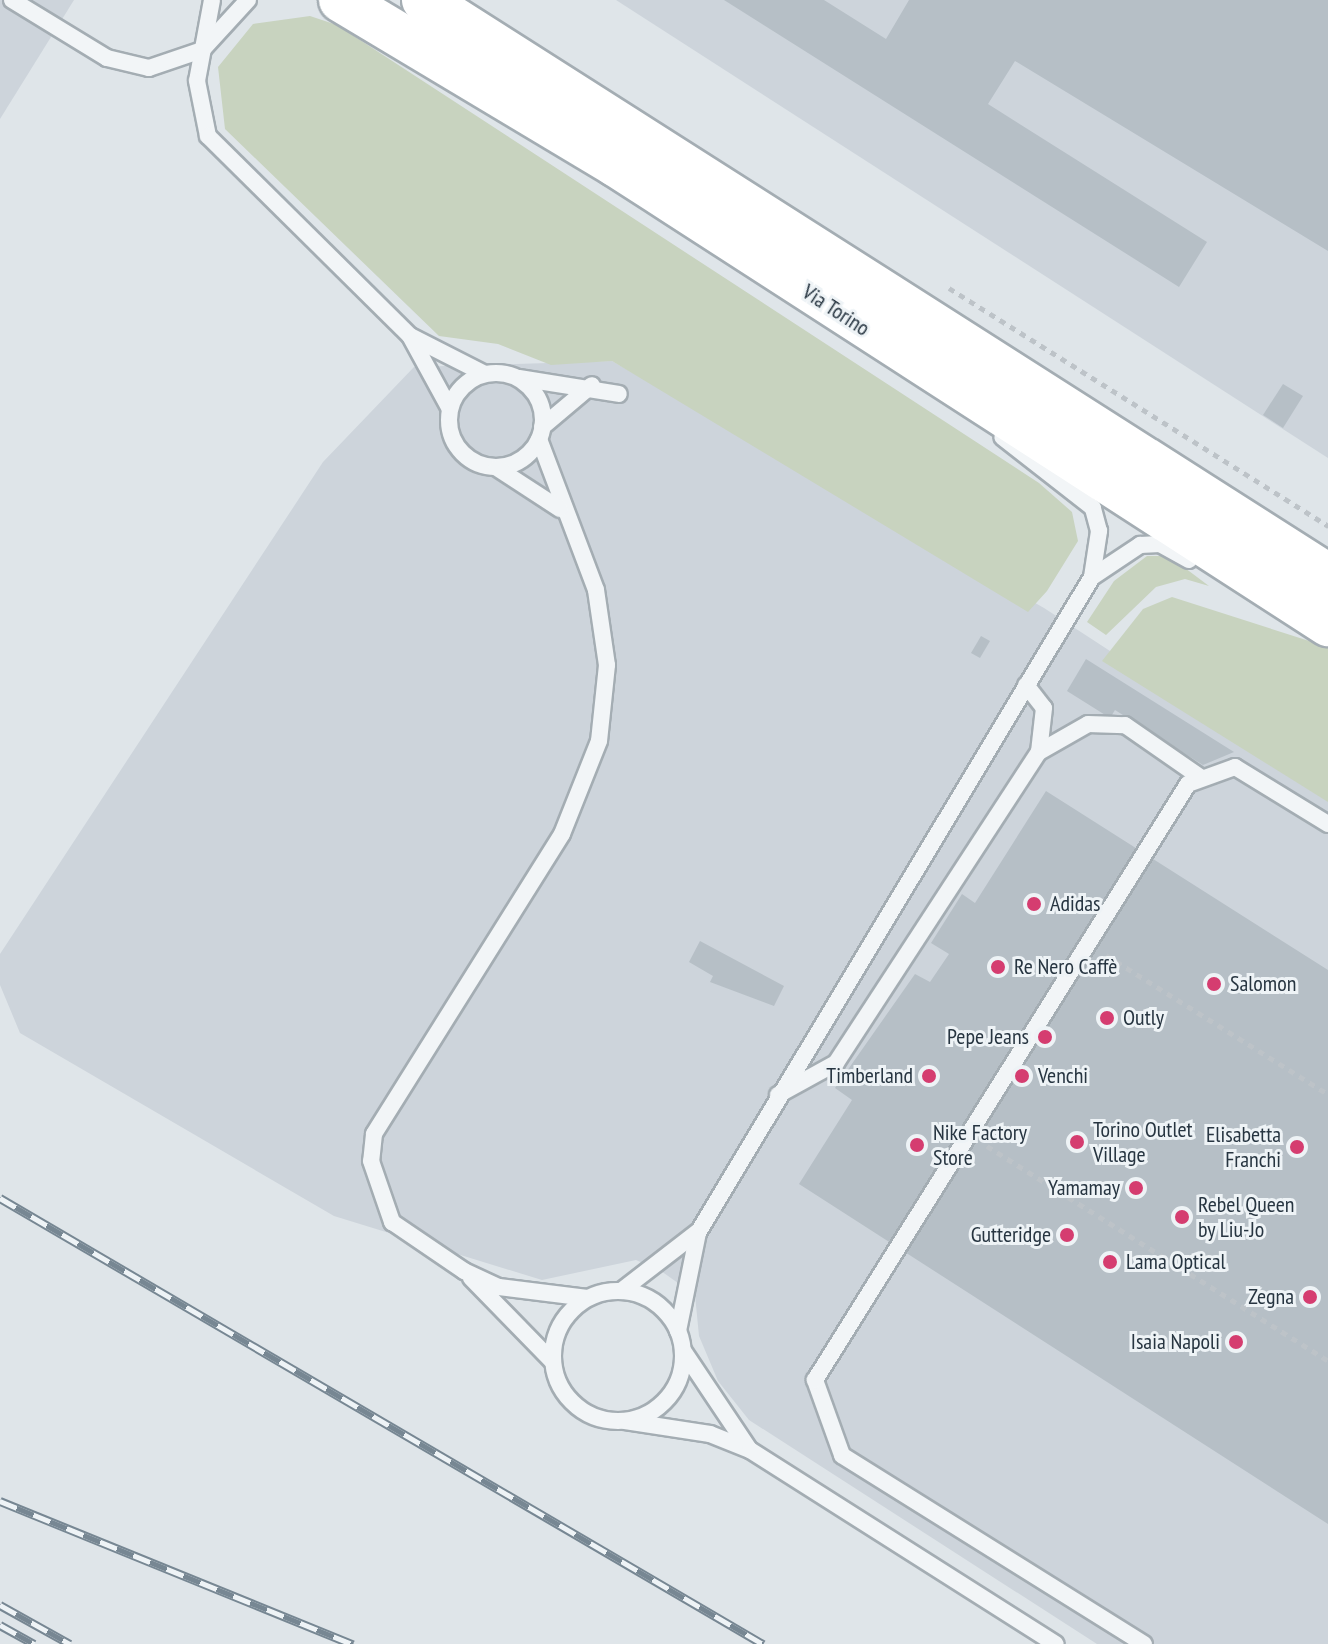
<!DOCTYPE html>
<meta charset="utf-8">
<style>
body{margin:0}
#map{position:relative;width:1328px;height:1644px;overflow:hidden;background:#dfe5e9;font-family:"PT Sans Narrow",sans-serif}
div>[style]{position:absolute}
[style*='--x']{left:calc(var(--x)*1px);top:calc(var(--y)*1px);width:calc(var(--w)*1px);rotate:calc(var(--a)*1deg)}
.built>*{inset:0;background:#cdd4db}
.green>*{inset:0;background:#c8d3bf}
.building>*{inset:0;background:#b6bfc6}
.path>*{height:5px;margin-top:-2.5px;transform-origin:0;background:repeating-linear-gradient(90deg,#bdc3c8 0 6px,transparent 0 12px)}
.roads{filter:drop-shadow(2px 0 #a4adb3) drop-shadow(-2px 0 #a4adb3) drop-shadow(0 2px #a4adb3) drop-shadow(0 -2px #a4adb3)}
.lane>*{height:16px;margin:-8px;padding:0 8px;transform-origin:8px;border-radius:8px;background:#f2f5f7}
.lane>.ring{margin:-8px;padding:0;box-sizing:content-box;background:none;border:16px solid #f2f5f7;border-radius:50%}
.secondary>*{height:44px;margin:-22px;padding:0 22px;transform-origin:22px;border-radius:22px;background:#fff}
.rail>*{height:9px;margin-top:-4.5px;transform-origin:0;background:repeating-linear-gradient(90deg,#eef3f6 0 18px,#778793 0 36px);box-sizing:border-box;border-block:2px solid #778793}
.dots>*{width:22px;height:22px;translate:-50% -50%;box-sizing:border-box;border:4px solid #eef3f6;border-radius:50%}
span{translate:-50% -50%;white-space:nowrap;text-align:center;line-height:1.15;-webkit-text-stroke:6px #eef3f6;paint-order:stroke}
.street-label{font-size:22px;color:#273541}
.poi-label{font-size:22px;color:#273541}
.left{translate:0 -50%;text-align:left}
.right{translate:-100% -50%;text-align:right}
</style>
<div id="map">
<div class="built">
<i style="clip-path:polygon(0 0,74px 0,0 119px)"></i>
<i style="clip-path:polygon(616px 0,1328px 0,1328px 458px)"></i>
<i style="clip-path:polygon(612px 361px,1044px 608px,1328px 793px,1328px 1644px,1097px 1644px,749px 1420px,718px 1381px,699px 1336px,695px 1295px,661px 1271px,636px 1260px,542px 1280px,334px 1216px,20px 1033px,0 985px,0 954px,323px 462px,414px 367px)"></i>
</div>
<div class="green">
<i style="clip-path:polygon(310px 16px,337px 25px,1039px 483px,1072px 512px,1078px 541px,1047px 591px,1028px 612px,612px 361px,551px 365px,498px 344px,439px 336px,225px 129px,218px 67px,253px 24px)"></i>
<i style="clip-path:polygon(1147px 556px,1169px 556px,1209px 586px,1185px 579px,1156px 587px,1106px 635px,1087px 622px,1114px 581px)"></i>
<i style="clip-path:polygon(1172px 597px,1328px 647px,1328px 802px,1102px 661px,1143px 609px)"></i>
</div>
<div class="building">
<i style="clip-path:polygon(724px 0,824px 0,886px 39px,909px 0,1328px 0,1328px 251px,1015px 61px,988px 104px,1207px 242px,1179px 287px)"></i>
<i style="clip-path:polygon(1283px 384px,1303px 396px,1283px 428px,1263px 415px)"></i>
<i style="clip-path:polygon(981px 636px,990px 641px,980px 658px,971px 653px)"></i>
<i style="clip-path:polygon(1086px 659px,1234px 752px,1203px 765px,1115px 710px,1110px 718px,1067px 691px)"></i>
<i style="clip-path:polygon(1046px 791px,1328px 970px,1328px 1524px,799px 1184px,852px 1100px,835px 1088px,915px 974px,930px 982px,949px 954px,931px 943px,962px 894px,975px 903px)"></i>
<i style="clip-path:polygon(700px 941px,784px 986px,774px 1006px,710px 982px,713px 976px,689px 962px)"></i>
</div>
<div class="path">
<i style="--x:949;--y:288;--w:448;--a:32.1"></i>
<i style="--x:1106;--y:955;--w:262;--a:32.1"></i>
<i style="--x:987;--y:1146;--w:403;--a:32.2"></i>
</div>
<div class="roads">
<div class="lane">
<i style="--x:12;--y:0;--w:111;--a:31.4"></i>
<i style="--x:107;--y:58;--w:43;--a:13.4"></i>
<i style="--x:149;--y:68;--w:56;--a:-18.8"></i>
<i style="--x:202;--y:50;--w:68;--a:-47.4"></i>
<i style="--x:212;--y:0;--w:82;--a:100.5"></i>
<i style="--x:197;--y:81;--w:56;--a:78.7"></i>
<i style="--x:208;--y:136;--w:284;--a:44.7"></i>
<i style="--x:410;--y:336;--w:83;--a:61.3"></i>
<i style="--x:412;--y:337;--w:82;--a:26.9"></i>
<i class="ring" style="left:449px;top:373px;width:78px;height:78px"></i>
<i style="--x:519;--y:378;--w:101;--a:9.1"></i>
<i style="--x:542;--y:427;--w:65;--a:-40"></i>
<i style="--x:539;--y:439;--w:161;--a:69.3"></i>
<i style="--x:596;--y:590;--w:76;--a:81.7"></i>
<i style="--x:607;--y:665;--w:76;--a:96"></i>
<i style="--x:599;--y:741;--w:100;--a:111.7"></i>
<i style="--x:562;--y:834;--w:354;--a:122.1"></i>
<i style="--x:374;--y:1134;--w:27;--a:96"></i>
<i style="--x:371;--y:1161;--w:65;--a:71"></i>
<i style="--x:392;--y:1222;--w:87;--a:34.2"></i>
<i style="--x:464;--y:1271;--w:38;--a:25"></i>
<i style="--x:499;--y:1287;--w:89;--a:7.1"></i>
<i style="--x:497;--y:468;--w:75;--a:33.1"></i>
<i style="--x:1092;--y:577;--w:58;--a:-33.7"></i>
<i style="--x:1140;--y:545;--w:20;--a:-3"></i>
<i style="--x:1160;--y:544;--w:33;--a:29"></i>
<i style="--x:1026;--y:685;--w:29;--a:52"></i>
<i style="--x:1044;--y:708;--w:44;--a:96.5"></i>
<i style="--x:778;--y:1095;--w:66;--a:-28.9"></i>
<i style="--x:836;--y:1063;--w:371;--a:-56.9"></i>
<i style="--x:1039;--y:752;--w:56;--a:-29.7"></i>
<i style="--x:1088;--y:724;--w:37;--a:2"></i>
<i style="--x:1125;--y:725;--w:91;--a:34.7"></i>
<i style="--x:471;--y:1278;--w:117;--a:45.7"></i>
<i style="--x:621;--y:1291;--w:98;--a:-37.6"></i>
<i style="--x:699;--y:1231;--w:763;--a:-59"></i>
<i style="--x:1092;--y:577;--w:47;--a:-81.3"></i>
<i style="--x:1099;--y:531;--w:24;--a:-105"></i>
<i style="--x:1093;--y:508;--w:115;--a:-142"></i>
<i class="ring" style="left:553px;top:1291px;width:114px;height:114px"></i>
<i style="--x:678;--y:1331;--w:100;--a:-78.5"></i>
<i style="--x:684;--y:1352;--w:117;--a:56.2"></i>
<i style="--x:625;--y:1421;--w:86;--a:8.7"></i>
<i style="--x:710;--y:1434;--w:43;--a:21.8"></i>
<i style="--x:750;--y:1450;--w:362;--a:32.4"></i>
<i style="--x:1144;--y:1644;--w:356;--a:-148"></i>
<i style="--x:842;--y:1455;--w:80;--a:-109.8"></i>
<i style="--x:815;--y:1380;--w:703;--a:-57.96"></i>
<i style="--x:1188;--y:784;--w:50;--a:-19.9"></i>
<i style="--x:1235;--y:767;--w:109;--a:31.5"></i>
</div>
<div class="secondary">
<i style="--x:341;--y:0;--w:319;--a:30.9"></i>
<i style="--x:615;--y:164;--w:849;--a:32.83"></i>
<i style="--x:424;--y:0;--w:1072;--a:32.5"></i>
</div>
</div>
<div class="rail">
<i style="--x:0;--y:1198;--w:884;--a:30.31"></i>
<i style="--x:0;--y:1501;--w:381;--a:22.1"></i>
<i style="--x:0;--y:1605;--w:80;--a:29.1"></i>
<i style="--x:0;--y:1625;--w:39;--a:29"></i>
</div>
<div class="dots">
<i style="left:1034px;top:904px;background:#d53d70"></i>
<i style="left:998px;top:967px;background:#d53d70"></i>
<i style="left:1214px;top:984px;background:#d53d70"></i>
<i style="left:1107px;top:1018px;background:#d53d70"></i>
<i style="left:1045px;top:1037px;background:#d53d70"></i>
<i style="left:929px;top:1076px;background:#d53d70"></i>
<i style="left:1022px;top:1076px;background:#d53d70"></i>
<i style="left:1077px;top:1142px;background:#d53d70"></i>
<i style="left:917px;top:1145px;background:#d53d70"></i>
<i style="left:1297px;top:1147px;background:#d53d70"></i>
<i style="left:1136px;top:1188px;background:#d53d70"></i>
<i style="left:1182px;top:1217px;background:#d53d70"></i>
<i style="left:1067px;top:1235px;background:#d53d70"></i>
<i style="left:1110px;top:1262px;background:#d53d70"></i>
<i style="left:1310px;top:1297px;background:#d53d70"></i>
<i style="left:1236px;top:1342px;background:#d53d70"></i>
</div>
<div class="street-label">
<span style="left:836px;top:310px;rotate:33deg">Via Torino</span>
</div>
<div class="poi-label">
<span class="left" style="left:1050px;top:904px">Adidas</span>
<span class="left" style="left:1014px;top:967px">Re Nero Caffè</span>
<span class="left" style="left:1230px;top:984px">Salomon</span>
<span class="left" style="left:1123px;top:1018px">Outly</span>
<span class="right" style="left:1029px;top:1037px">Pepe Jeans</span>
<span class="right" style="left:913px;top:1076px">Timberland</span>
<span class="left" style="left:1038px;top:1076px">Venchi</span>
<span class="left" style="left:1093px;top:1142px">Torino Outlet<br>Village</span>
<span class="left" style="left:933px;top:1145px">Nike Factory<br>Store</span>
<span class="right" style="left:1281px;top:1147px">Elisabetta<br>Franchi</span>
<span class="right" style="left:1120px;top:1188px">Yamamay</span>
<span class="left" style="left:1198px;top:1217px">Rebel Queen<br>by Liu-Jo</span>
<span class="right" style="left:1051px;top:1235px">Gutteridge</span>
<span class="left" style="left:1126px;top:1262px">Lama Optical</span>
<span class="right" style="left:1294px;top:1297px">Zegna</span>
<span class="right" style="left:1220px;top:1342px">Isaia Napoli</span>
</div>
</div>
